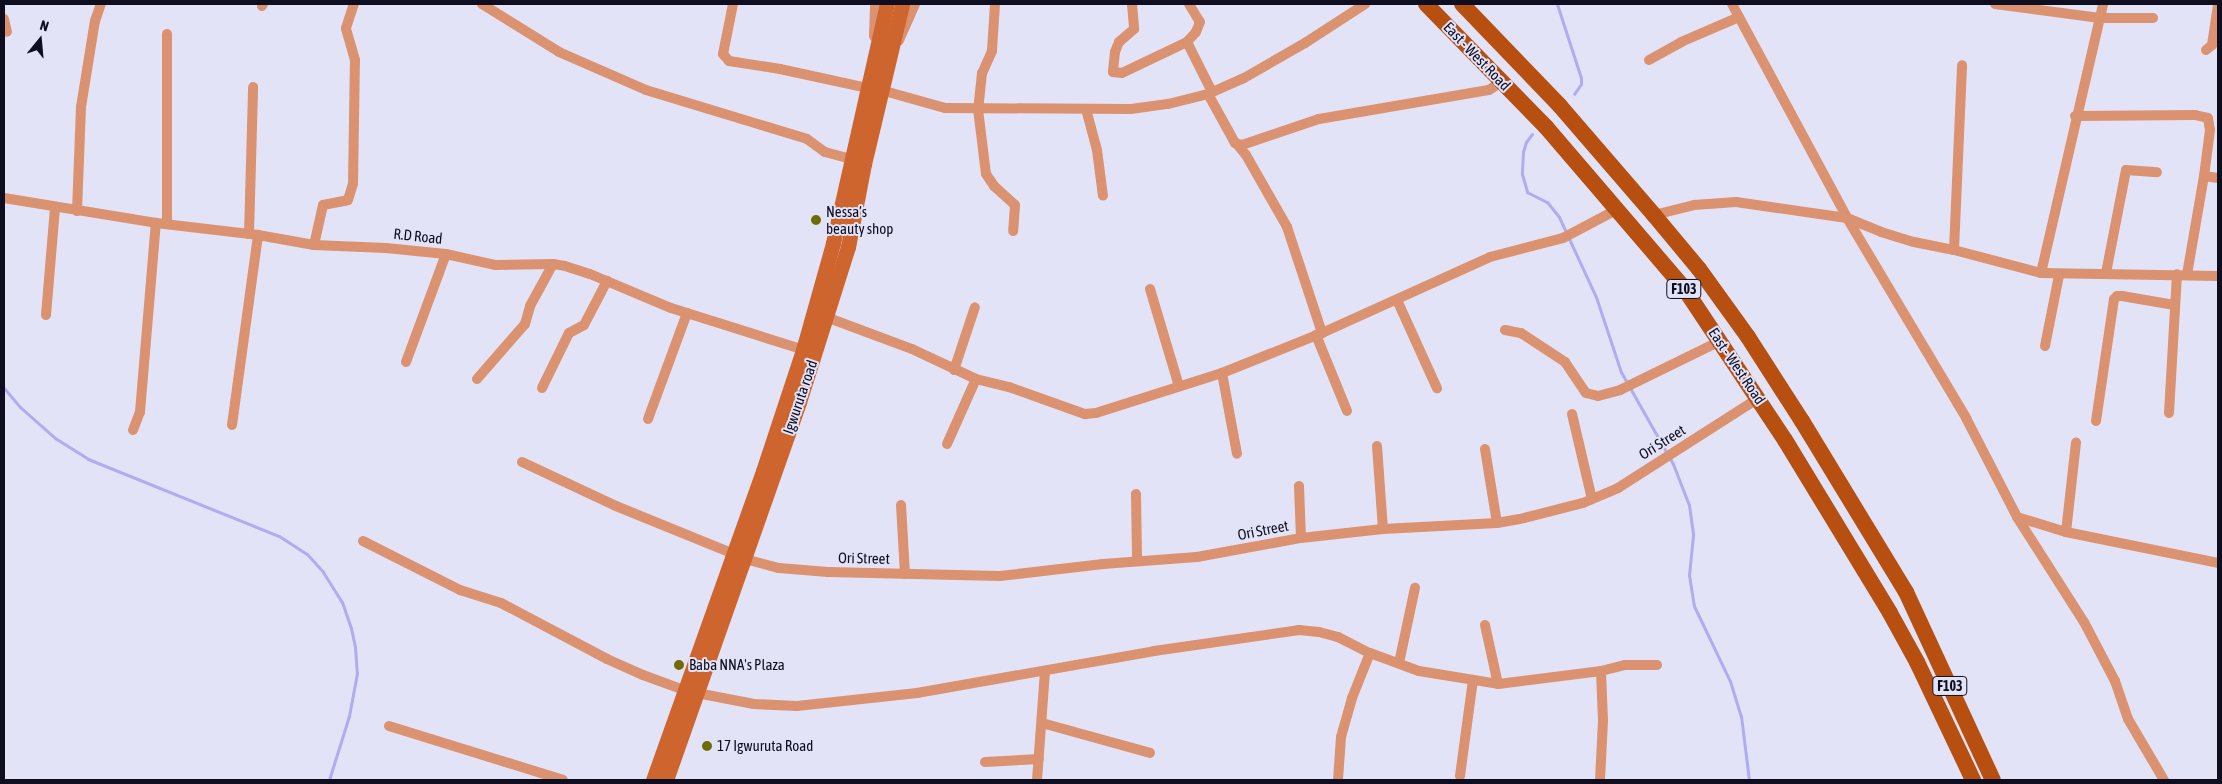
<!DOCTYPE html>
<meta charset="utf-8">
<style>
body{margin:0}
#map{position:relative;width:2222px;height:784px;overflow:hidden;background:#e3e3f8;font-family:"Asap Condensed",sans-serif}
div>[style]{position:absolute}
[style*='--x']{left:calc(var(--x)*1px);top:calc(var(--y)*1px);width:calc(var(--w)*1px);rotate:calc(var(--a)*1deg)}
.stream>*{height:3px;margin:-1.5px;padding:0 1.5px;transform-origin:1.5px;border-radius:1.5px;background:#afacf0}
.minor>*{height:10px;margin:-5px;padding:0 5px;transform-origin:5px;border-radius:5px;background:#da9271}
.tertiary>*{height:12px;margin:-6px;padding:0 6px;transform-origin:6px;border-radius:6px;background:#da9271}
.secondary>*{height:15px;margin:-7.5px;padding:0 7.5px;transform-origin:7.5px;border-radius:7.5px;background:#cf652e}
.primary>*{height:16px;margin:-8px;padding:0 8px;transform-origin:8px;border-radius:8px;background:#b64f0f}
.dots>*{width:14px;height:14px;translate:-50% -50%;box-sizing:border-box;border:2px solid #e3e3f8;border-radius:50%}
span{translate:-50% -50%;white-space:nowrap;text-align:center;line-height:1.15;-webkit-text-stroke:4px #e3e3f8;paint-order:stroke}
.shield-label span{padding:1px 4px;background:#e3e3f8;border:1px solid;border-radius:4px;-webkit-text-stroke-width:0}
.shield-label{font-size:14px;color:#0f0e20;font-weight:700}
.street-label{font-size:15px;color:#0f0e20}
.poi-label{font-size:15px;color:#0f0e20}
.left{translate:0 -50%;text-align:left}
.frame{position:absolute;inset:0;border:5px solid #0f0e20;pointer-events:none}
.north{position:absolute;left:15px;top:15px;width:50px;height:50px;-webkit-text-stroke:4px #e3e3f8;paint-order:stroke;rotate:17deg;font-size:14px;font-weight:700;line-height:20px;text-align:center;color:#0f0e20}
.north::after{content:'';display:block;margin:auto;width:18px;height:22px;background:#0f0e20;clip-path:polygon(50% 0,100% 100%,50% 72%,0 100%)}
</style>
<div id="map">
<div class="stream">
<i style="--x:1557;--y:4;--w:78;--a:72"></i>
<i style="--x:1581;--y:78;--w:6;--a:90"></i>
<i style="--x:1581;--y:84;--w:12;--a:125"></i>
<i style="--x:1532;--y:134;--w:10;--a:127"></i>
<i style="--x:1526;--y:142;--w:10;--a:107"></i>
<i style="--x:1523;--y:152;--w:22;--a:93"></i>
<i style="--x:1522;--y:174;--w:19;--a:74"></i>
<i style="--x:1527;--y:192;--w:22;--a:27"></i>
<i style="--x:1547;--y:202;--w:19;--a:51"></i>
<i style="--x:1559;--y:217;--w:88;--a:65.2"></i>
<i style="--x:1596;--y:297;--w:79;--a:71.6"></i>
<i style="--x:1621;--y:372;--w:106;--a:60.5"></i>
<i style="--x:1673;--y:464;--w:44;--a:68.7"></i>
<i style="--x:1689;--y:505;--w:30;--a:82"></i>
<i style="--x:1693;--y:535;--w:40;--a:95.7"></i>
<i style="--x:1689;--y:575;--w:31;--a:81"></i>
<i style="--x:1694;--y:606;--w:83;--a:64.4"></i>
<i style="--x:1730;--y:681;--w:37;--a:73"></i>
<i style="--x:1741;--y:716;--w:64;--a:82.9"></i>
<i style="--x:4;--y:388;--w:25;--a:50"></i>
<i style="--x:20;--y:407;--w:47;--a:41.5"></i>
<i style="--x:55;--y:438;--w:39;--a:32"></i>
<i style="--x:88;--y:459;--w:206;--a:22"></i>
<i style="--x:279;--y:536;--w:33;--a:33"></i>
<i style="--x:307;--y:554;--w:24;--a:48"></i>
<i style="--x:323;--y:572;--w:36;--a:58"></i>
<i style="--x:342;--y:602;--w:28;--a:71"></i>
<i style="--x:351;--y:628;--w:19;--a:78"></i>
<i style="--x:355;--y:647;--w:26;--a:86"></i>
<i style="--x:357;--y:673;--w:44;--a:100.5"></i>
<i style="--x:349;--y:716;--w:67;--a:107.4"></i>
</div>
<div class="minor">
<i style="--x:482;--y:4;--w:91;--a:31.9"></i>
<i style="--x:559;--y:52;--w:95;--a:23.6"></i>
<i style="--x:646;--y:90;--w:168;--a:16.9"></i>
<i style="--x:807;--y:139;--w:22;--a:36"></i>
<i style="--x:825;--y:152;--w:27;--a:15"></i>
<i style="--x:733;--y:4;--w:51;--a:101.3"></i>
<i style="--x:723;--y:54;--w:9;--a:49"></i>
<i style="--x:729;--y:61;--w:52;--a:8.9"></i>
<i style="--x:780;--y:69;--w:89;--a:12.3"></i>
<i style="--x:995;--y:4;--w:47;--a:93.7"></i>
<i style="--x:992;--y:51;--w:24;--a:114"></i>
<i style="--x:982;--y:73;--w:36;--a:96"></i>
<i style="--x:978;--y:109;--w:65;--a:83"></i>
<i style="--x:986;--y:174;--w:14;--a:56"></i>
<i style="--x:994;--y:186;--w:28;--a:42"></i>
<i style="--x:1015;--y:205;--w:26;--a:94"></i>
<i style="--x:1132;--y:4;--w:25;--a:85"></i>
<i style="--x:1134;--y:29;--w:20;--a:139"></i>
<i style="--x:1119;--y:42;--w:11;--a:112"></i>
<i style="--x:1115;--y:52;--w:20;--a:96"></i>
<i style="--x:1113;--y:72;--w:9;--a:6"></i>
<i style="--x:1122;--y:73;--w:72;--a:-25.5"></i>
<i style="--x:1189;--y:4;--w:21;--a:59"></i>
<i style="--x:1200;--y:22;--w:11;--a:112"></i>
<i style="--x:1196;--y:32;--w:13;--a:132"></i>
<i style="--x:1187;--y:42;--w:56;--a:63.4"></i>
<i style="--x:1732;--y:4;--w:243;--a:61.7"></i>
<i style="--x:1847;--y:218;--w:233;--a:59.2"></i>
<i style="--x:1966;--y:418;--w:111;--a:62.7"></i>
<i style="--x:2017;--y:517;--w:125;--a:57.5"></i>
<i style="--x:2084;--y:622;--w:67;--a:62.3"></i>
<i style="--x:2115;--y:681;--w:40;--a:71.1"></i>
<i style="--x:2128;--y:719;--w:71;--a:59.5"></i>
<i style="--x:1995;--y:4;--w:106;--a:7.6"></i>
<i style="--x:2100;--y:18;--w:53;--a:0"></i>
<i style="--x:262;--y:6;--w:2;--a:-63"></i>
<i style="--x:4;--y:19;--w:13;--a:77"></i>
<i style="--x:2206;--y:50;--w:8;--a:-40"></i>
<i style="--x:2212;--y:45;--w:40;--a:-81.5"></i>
<i style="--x:1649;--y:60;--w:37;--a:-29"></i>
<i style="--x:1681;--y:42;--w:63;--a:-23.3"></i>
<i style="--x:881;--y:90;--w:66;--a:15.7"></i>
<i style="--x:945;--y:108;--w:186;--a:0.3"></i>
<i style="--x:1131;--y:109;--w:37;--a:-8"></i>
<i style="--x:1168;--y:104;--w:41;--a:-14"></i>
<i style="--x:1208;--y:94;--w:39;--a:-24"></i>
<i style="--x:1244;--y:78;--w:70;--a:-29.8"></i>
<i style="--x:1305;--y:43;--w:72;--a:-33"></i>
<i style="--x:1208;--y:94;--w:56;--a:61.1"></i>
<i style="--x:1235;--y:143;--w:7;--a:16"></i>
<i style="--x:1242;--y:145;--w:81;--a:-18.7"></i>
<i style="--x:1319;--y:119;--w:172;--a:-9.7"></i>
<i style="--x:1489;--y:90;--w:17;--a:-33"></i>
<i style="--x:1086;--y:109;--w:42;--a:75"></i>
<i style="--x:1097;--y:150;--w:46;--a:82.6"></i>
<i style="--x:2075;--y:116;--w:120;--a:-0.5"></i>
<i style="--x:2195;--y:115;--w:13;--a:13"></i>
<i style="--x:2208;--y:118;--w:12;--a:81"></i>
<i style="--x:2210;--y:130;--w:46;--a:97.4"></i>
<i style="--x:2204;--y:176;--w:99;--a:99.8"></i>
<i style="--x:1237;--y:144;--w:14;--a:51"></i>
<i style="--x:1246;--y:155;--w:83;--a:60.3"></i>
<i style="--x:1287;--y:227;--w:112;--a:71.7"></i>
<i style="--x:2204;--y:176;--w:14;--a:8"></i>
<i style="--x:4;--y:198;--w:154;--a:9.3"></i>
<i style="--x:156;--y:223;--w:103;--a:6.7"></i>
<i style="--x:258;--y:235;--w:57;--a:10.1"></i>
<i style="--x:314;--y:245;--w:72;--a:2.4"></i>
<i style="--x:386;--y:248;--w:60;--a:5.7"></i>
<i style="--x:446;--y:254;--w:50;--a:12.7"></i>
<i style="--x:495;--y:265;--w:58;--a:-1"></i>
<i style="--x:553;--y:264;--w:12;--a:9"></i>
<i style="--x:565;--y:266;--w:26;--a:18"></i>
<i style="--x:590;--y:274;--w:88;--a:22.8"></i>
<i style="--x:671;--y:308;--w:143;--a:17.5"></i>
<i style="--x:77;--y:211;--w:104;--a:-87.8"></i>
<i style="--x:81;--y:107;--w:87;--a:-80.8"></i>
<i style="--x:95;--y:21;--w:18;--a:-71"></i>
<i style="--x:1654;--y:215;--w:41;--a:-14"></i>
<i style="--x:1694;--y:205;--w:42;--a:-4.1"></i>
<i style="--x:1736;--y:202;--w:112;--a:8.2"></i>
<i style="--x:1847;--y:218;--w:37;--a:22"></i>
<i style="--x:1881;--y:232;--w:34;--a:17"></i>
<i style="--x:1914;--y:242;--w:41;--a:11.3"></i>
<i style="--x:1954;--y:250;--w:90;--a:14.8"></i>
<i style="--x:2041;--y:273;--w:177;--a:1"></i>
<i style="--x:167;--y:224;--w:190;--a:-90"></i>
<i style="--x:249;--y:234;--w:147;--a:-88.4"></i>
<i style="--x:314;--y:245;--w:41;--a:-77.3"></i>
<i style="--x:323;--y:205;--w:25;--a:-11"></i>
<i style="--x:348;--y:200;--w:17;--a:-73"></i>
<i style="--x:353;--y:184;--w:124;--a:-89.1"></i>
<i style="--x:355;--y:60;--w:33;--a:-106"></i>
<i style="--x:346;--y:28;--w:25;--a:-72"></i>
<i style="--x:1954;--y:250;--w:185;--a:-87.5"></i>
<i style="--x:2041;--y:273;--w:276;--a:-77"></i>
<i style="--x:2106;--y:273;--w:105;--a:-79"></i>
<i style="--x:2126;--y:170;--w:31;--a:4"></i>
<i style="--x:1150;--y:289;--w:101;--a:73.4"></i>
<i style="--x:1397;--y:300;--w:97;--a:65.6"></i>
<i style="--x:46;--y:315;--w:108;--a:-85.2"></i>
<i style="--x:826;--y:317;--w:92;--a:20.4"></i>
<i style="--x:912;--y:349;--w:71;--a:25.1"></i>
<i style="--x:976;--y:379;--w:34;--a:14"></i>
<i style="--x:1009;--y:387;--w:81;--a:19.6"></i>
<i style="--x:1085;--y:414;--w:11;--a:-5"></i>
<i style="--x:1096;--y:413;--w:132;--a:-17.6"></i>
<i style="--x:1222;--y:373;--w:108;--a:-21.8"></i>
<i style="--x:1322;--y:333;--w:184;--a:-24.3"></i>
<i style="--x:1490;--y:257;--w:75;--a:-14.6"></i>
<i style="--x:1563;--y:238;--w:60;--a:-27.8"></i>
<i style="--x:1505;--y:330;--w:16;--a:11"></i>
<i style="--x:1521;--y:333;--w:53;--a:33.4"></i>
<i style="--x:1565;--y:362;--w:37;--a:56"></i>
<i style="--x:1586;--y:393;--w:12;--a:14"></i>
<i style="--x:1598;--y:396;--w:23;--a:-15"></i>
<i style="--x:1620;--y:390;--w:111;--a:-26.1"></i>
<i style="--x:1316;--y:335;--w:82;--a:67.8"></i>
<i style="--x:2045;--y:346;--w:72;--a:-78.8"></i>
<i style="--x:406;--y:362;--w:115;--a:-69.7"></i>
<i style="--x:954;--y:370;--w:66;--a:-71.6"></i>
<i style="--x:1222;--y:373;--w:82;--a:79.5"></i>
<i style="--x:477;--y:379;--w:73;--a:-48.9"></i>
<i style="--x:525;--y:324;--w:19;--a:-74"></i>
<i style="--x:530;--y:306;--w:48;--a:-61.3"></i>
<i style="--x:542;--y:388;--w:61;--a:-63.9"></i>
<i style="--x:569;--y:333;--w:17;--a:-28"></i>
<i style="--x:584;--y:325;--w:50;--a:-62.4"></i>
<i style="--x:2169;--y:413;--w:139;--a:-86.7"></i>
<i style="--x:1572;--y:414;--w:87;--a:76.8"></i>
<i style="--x:648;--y:419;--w:113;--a:-69.8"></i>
<i style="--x:2096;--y:421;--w:123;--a:-81.6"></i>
<i style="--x:2114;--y:299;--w:4;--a:-45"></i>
<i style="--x:2117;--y:296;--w:5;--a:0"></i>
<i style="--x:2122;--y:296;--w:53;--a:9.8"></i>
<i style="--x:232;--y:425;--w:192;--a:-82.2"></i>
<i style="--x:133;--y:430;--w:19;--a:-69"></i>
<i style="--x:140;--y:412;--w:190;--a:-85.2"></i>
<i style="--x:947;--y:444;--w:71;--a:-66"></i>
<i style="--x:1377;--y:446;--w:83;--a:85.9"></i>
<i style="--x:1485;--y:449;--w:75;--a:80.8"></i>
<i style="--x:522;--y:462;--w:104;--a:25.1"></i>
<i style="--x:616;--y:506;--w:127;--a:22.1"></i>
<i style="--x:1299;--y:486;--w:52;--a:87.8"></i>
<i style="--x:1136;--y:494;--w:67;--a:89.1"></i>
<i style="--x:901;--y:505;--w:69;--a:86.7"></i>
<i style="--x:2017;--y:517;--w:51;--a:17"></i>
<i style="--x:2066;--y:532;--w:155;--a:11.5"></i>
<i style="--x:2066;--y:532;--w:90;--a:-83.6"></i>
<i style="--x:363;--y:541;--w:109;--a:26.8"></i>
<i style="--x:460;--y:590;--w:43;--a:17.6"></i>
<i style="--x:501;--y:603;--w:120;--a:27.8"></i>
<i style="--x:607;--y:659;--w:39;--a:24"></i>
<i style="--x:643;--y:675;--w:44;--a:20.1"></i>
<i style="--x:745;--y:559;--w:35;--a:15"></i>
<i style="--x:779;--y:568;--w:49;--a:4.7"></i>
<i style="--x:828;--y:572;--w:172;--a:1.3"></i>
<i style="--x:1000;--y:576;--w:104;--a:-6.6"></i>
<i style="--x:1103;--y:564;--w:94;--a:-4.3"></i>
<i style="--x:1197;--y:557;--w:106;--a:-10.4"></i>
<i style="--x:1301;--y:538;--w:82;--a:-6.3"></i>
<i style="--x:1383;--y:529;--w:114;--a:-3"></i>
<i style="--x:1497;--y:523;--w:23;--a:-10"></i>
<i style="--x:1520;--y:519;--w:65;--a:-14.3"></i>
<i style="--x:1583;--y:503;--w:38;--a:-23"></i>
<i style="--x:1618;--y:488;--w:167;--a:-32.6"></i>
<i style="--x:1485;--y:625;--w:60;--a:77.6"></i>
<i style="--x:1399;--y:663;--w:77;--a:-78"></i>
<i style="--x:697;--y:693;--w:58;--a:10.9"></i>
<i style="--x:754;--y:704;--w:43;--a:2.7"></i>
<i style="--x:797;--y:706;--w:121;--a:-6.2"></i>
<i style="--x:917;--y:693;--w:241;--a:-10"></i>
<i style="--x:1154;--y:651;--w:147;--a:-8.2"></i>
<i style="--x:1299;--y:630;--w:20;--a:6"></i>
<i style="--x:1319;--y:632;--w:20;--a:15"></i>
<i style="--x:1338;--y:637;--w:36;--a:27"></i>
<i style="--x:1370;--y:653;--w:52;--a:20.2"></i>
<i style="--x:1419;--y:671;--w:80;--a:9.3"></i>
<i style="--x:1498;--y:684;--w:104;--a:-7.2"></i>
<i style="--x:1601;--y:671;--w:25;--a:-14"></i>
<i style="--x:1625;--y:665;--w:32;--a:0"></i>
<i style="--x:1042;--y:723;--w:112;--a:15.5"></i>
<i style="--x:389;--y:726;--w:182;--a:17.2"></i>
<i style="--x:985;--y:762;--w:54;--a:-3.2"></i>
<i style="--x:1460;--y:776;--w:97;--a:-82.3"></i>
<i style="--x:1037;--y:780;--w:109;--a:-85.8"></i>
<i style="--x:1338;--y:780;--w:43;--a:-86"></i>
<i style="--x:1341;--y:737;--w:41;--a:-74.2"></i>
<i style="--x:1352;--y:698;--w:48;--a:-68.2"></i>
<i style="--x:1600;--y:780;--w:59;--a:-87.1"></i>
<i style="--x:1603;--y:721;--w:50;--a:-92.3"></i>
</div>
<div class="tertiary">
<i style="--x:875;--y:36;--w:32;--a:-88"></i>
<i style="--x:898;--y:40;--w:39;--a:-66"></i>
</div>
<div class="secondary">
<i style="--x:653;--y:780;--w:328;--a:-70.4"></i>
<i style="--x:763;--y:471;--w:127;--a:-71.7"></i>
<i style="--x:803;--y:350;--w:111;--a:-74.3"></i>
<i style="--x:833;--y:243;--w:245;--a:-77.3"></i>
<i style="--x:666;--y:780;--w:401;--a:-70.6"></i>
<i style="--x:799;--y:402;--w:163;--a:-72.5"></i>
<i style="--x:848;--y:247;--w:85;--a:-79.1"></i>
<i style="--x:864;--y:164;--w:164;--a:-76.6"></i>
</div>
<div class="primary">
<i style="--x:1426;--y:4;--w:172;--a:45.7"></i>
<i style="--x:1546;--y:127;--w:212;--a:49.4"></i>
<i style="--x:1684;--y:288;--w:182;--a:56.4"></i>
<i style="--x:1785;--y:440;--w:202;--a:58.7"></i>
<i style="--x:1890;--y:613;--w:56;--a:61.1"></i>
<i style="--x:1917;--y:662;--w:131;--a:64.6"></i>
<i style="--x:1462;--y:4;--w:141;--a:46.1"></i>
<i style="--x:1560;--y:106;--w:144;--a:49.2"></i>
<i style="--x:1654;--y:215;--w:70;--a:50.2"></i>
<i style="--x:1699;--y:269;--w:84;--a:54.2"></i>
<i style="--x:1748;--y:337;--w:100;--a:57.3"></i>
<i style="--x:1802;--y:421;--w:200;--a:58.7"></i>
<i style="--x:1906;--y:592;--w:207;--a:65.2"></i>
</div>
<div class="dots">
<i style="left:816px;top:220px;background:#716b06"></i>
<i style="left:679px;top:665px;background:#716b06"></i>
<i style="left:707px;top:746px;background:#716b06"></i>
</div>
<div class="shield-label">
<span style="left:1684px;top:289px">F103</span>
<span style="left:1950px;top:686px">F103</span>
</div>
<div class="street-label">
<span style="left:1477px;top:56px;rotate:46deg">East - West Road</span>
<span style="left:418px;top:236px;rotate:6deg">R.D Road</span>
<span style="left:1737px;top:366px;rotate:56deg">East - West Road</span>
<span style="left:800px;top:397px;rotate:-71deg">Igwuruta road</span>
<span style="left:1662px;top:442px;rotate:-32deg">Ori Street</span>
<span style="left:1263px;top:530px;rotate:-11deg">Ori Street</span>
<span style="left:864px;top:558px;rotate:1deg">Ori Street</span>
</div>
<div class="poi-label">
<span class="left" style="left:826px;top:220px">Nessa’s<br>beauty shop</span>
<span class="left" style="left:689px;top:665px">Baba NNA's Plaza</span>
<span class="left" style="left:717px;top:746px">17 Igwuruta Road</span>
</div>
<div class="frame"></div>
<div class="north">N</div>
</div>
